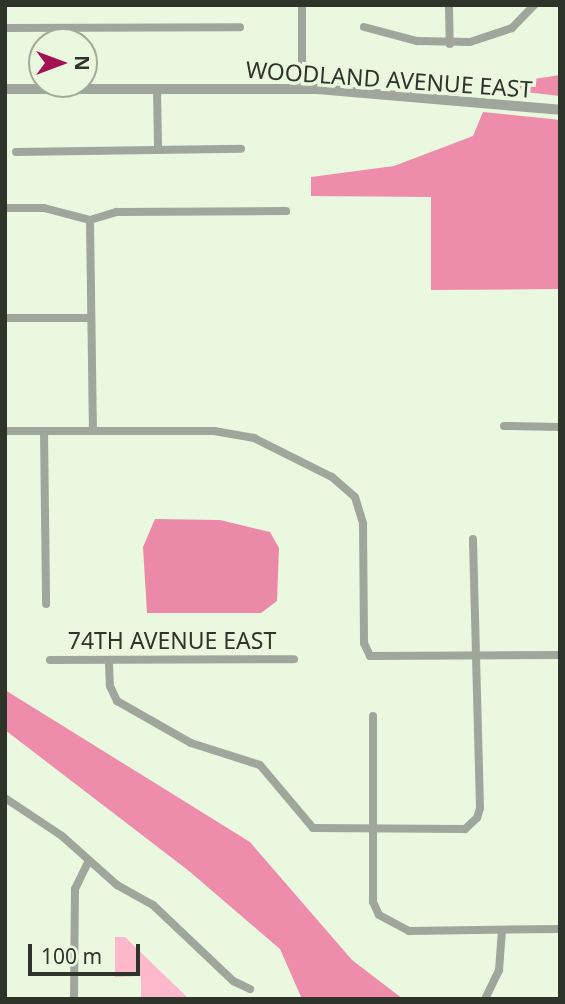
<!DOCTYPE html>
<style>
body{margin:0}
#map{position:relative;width:565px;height:1004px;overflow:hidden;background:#ebf8e0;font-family:"Noto Sans",sans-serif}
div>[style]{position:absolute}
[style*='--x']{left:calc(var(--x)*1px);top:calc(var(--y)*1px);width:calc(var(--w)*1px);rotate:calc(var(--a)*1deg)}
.green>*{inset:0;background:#fdb8cb}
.forest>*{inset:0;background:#ee8dab}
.water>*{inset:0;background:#ea8aa8}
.minor>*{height:8px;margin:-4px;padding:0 4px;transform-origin:4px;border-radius:4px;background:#a0a69c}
.tertiary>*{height:10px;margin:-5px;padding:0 5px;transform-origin:5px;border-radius:5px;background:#a0a69c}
span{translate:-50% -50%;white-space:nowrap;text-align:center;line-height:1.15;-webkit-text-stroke:7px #ebf8e0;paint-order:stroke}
.street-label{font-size:23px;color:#2f342b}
.frame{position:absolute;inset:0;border:7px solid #2f342b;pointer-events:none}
.north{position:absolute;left:28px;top:28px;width:70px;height:70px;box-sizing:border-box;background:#ebf8e0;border:2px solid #a0aa98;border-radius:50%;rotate:90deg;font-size:19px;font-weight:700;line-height:28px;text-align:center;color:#2f342b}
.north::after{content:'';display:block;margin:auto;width:24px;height:32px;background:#a31255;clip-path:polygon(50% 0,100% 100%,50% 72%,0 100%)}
.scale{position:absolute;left:28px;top:944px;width:112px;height:32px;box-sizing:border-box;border:4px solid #2f342b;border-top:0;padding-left:9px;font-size:21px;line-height:24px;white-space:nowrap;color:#2f342b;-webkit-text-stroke:5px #ebf8e0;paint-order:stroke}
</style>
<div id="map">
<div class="green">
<i style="clip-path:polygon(115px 937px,125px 937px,189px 999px,141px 999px,141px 976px,115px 977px)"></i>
</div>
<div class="forest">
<i style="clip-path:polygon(560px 75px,560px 96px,482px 87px)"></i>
<i style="clip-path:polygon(483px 112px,560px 120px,560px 289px,431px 290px,431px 197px,311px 196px,311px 177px,394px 166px,473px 136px)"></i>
<i style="clip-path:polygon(5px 690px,250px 842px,352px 960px,403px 999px,302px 999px,280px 949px,189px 871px,5px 730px)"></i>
</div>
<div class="water">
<i style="clip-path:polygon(155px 519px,220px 520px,270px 532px,279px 548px,277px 601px,261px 613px,147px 613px,143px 547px)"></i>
</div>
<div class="minor">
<i style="--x:449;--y:5;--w:39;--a:89"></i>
<i style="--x:364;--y:27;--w:55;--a:14.8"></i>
<i style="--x:417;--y:41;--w:53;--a:1.1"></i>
<i style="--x:470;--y:42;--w:44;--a:-18.4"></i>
<i style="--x:512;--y:28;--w:32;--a:-46"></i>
<i style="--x:5;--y:28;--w:235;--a:-0.2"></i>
<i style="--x:62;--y:28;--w:14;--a:90"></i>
<i style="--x:302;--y:88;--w:83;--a:-90"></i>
<i style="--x:157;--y:89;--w:60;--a:89"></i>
<i style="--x:16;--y:152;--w:225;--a:-0.8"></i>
<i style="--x:5;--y:208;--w:39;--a:0"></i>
<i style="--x:44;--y:208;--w:48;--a:14.6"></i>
<i style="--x:90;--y:220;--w:210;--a:89.2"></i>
<i style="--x:90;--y:220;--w:28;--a:-17"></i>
<i style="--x:117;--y:212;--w:169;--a:-0.3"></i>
<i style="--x:5;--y:318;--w:86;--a:0"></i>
<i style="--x:504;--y:426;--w:56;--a:1"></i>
<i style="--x:5;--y:431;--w:209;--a:0"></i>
<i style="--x:214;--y:431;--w:41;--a:9.9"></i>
<i style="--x:254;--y:438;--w:87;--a:26.6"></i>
<i style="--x:332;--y:477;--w:30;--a:41"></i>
<i style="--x:355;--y:497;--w:28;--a:73"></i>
<i style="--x:363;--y:524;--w:119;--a:89.5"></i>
<i style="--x:364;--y:643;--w:14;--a:65"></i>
<i style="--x:370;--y:656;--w:190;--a:-0.3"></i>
<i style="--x:44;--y:431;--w:173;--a:89.3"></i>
<i style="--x:50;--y:660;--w:244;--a:-0.2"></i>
<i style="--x:109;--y:662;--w:24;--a:88"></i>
<i style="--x:110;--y:686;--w:17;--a:65"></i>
<i style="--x:117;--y:701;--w:85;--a:29.6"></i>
<i style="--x:191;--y:743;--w:72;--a:17.7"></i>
<i style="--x:260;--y:765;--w:82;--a:49.9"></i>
<i style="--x:313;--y:828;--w:152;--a:0.4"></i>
<i style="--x:465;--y:829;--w:16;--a:-43"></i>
<i style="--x:477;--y:818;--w:10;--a:-73"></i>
<i style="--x:480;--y:808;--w:269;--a:-91.5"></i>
<i style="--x:373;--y:716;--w:186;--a:90"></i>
<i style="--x:373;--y:902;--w:14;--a:65"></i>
<i style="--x:379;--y:915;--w:34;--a:28"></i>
<i style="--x:409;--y:931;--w:151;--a:-0.8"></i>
<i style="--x:5;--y:798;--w:69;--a:33.7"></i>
<i style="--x:62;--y:836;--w:74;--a:41.7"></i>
<i style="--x:117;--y:885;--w:41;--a:29.1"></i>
<i style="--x:153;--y:905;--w:110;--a:43.5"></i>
<i style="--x:233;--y:981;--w:19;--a:25"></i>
<i style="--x:486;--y:997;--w:30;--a:-64"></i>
<i style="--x:499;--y:970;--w:40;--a:-85.7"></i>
<i style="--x:74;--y:999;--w:110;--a:-89.5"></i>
<i style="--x:75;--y:889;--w:32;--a:-64"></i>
</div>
<div class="tertiary">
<i style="--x:5;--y:89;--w:312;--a:0"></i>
<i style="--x:317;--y:89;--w:244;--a:4.9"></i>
</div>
<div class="street-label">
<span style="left:389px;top:79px;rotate:4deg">WOODLAND AVENUE EAST</span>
<span style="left:172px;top:640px">74TH AVENUE EAST</span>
</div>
<div class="frame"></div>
<div class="north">N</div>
<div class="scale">100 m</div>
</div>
